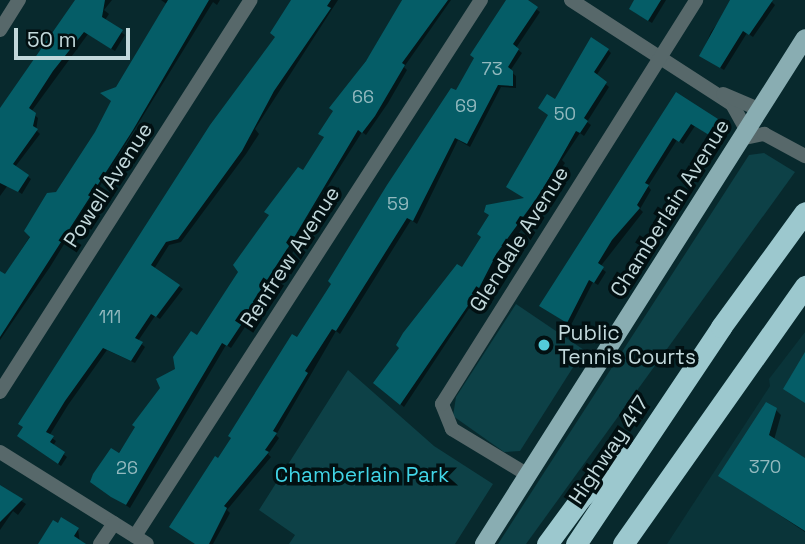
<!DOCTYPE html>
<style>
body{margin:0}
#map{position:relative;width:805px;height:544px;overflow:hidden;background:#08292d;font-family:"Space Grotesk",sans-serif}
div>[style]{position:absolute}
[style*='--x']{left:calc(var(--x)*1px);top:calc(var(--y)*1px);width:calc(var(--w)*1px);rotate:calc(var(--a)*1deg)}
.built>*{inset:0;background:#0a3439}
.green>*{inset:0;background:#0d4147}
.shadow>*{inset:0;background:#0007}
.building>*{inset:0;background:#055d67}
.street>*{height:14px;margin:-7px;padding:0 7px;transform-origin:7px;border-radius:7px;background:#57686a}
.primary>*{height:18px;margin:-9px;padding:0 9px;transform-origin:9px;border-radius:9px;background:#89adb2}
.highway>*{height:21px;margin:-10.5px;padding:0 10.5px;transform-origin:10.5px;border-radius:10.5px;background:#9cc8ce}
.dots>*{width:19px;height:19px;translate:-50% -50%;box-sizing:border-box;border:4px solid #021012;border-radius:50%}
span{translate:-50% -50%;white-space:nowrap;text-align:center;line-height:1.15;-webkit-text-stroke:7px #021012;paint-order:stroke}
.number-label{font-size:18px;color:#93b9be}
.number-label span{-webkit-text-stroke-width:0}
.street-label{font-size:21px;color:#c2d8db}
.poi-label{font-size:21px;color:#c2d8db}
.left{translate:0 -50%;text-align:left}
.park-label{font-size:21px;color:#41d4e6}
.scale{position:absolute;left:14px;top:28px;width:116px;height:32px;box-sizing:border-box;border:4px solid #c2d8db;border-top:0;padding-left:9px;font-size:21px;line-height:24px;white-space:nowrap;color:#c2d8db;-webkit-text-stroke:5px #021012;paint-order:stroke}
</style>
<div id="map">
<div class="built">
<i style="clip-path:polygon(805px 332px,805px 544px,667px 544px,770px 386px,769px 379px)"></i>
</div>
<div class="green">
<i style="clip-path:polygon(764px 153px,795px 172px,526px 544px,498px 544px,749px 155px)"></i>
<i style="clip-path:polygon(516px 304px,584px 350px,520px 451px,504px 452px,453px 416px,456px 397px)"></i>
<i style="clip-path:polygon(348px 370px,434px 446px,493px 484px,455px 544px,289px 544px,295px 535px,259px 510px)"></i>
</div>
<div class="shadow">
<i style="clip-path:polygon(76px 0,112px 0,104px 10px,109px 14px,105px 20px,125px 35px,115px 51px,88px 34px,31px 112px,38px 118px,36px 130px,40px 134px,15px 167px,31px 179px,22px 194px,8px 185px,0 196px,0 110px)"></i>
<i style="clip-path:polygon(161px 0,220px 0,217px 5px,213px 2px,50px 267px,0 340px,0 283px,97px 132px,117px 89px,168px 5px)"></i>
<i style="clip-path:polygon(293px 0,338px 0,255px 129px,259px 134px,246px 154px,181px 242px,169px 245px,154px 269px,183px 289px,160px 319px,155px 316px,138px 341px,145px 347px,135px 363px,107px 350px,68px 405px,49px 436px,56px 441px,53px 446px,67px 457px,61px 466px,22px 439px,276px 37px)"></i>
<i style="clip-path:polygon(402px 0,451px 0,404px 67px,407px 70px,388px 103px,366px 135px,362px 132px,307px 219px,311px 222px,275px 282px,231px 348px,226px 345px,130px 508px,96px 485px,177px 370px,326px 138px,335px 112px,331px 108px,383px 38px)"></i>
<i style="clip-path:polygon(508px 0,524px 0,540px 12px,516px 48px,522px 53px,510px 71px,516px 76px,516px 88px,501px 87px,470px 147px,458px 140px,417px 224px,411px 220px,340px 334px,336px 331px,276px 435px,279px 438px,268px 454px,271px 457px,227px 510px,230px 513px,213px 544px,197px 544px,219px 460px,456px 93px)"></i>
<i style="clip-path:polygon(635px 0,666px 0,652px 23px,634px 12px)"></i>
<i style="clip-path:polygon(735px 0,770px 0,775px 5px,753px 37px,747px 33px,724px 70px,701px 56px,711px 32px)"></i>
<i style="clip-path:polygon(608px 50px,611px 53px,596px 76px,609px 87px,587px 122px,591px 125px,584px 136px,580px 133px,562px 160px,565px 163px,404px 407px,378px 386px,462px 269px,527px 199px,555px 101px)"></i>
<i style="clip-path:polygon(676px 94px,721px 124px,713px 137px,695px 126px,683px 144px,677px 140px,648px 186px,651px 190px,640px 209px,643px 212px,600px 267px,606px 272px,598px 285px,593px 282px,571px 325px,545px 309px)"></i>
<i style="clip-path:polygon(776px 410px,781px 415px,774px 440px,805px 460px,805px 532px,721px 476px)"></i>
<i style="clip-path:polygon(0 487px,26px 504px,18px 515px,13px 511px,0 530px)"></i>
<i style="clip-path:polygon(78px 529px,80px 544px,42px 544px)"></i>
</div>
<div class="building">
<i style="clip-path:polygon(75px 0,105px 0,102px 17px,123px 30px,111px 49px,84px 32px,53px 71px,29px 108px,36px 113px,33px 126px,38px 129px,13px 164px,29px 175px,18px 192px,0 183px,0 108px)"></i>
<i style="clip-path:polygon(168px 0,209px 0,133px 130px,0 337px,0 271px,5px 274px,30px 237px,24px 231px,47px 193px,56px 192px,95px 132px,111px 101px,100px 93px,116px 87px)"></i>
<i style="clip-path:polygon(291px 0,331px 0,327px 6px,331px 8px,274px 91px,242px 151px,178px 239px,166px 242px,151px 265px,180px 285px,156px 317px,151px 314px,135px 338px,143px 342px,131px 361px,103px 348px,65px 401px,46px 432px,54px 436px,50px 442px,65px 452px,58px 464px,17px 436px,23px 427px,18px 424px,210px 125px,275px 37px,270px 33px)"></i>
<i style="clip-path:polygon(402px 0,448px 0,402px 63px,405px 65px,375px 116px,362px 133px,358px 130px,251px 310px,227px 346px,222px 343px,126px 505px,111px 497px,90px 482px,93px 474px,111px 448px,119px 453px,135px 427px,132px 425px,160px 388px,156px 379px,175px 369px,173px 357px,191px 331px,197px 335px,223px 295px,238px 272px,233px 265px,269px 215px,264px 212px,298px 167px,303px 170px,324px 137px,318px 134px,333px 111px,329px 108px,366px 61px)"></i>
<i style="clip-path:polygon(506px 0,528px 0,538px 7px,513px 44px,519px 49px,508px 67px,513px 71px,513px 86px,498px 85px,467px 144px,455px 138px,413px 221px,407px 218px,336px 331px,332px 329px,305px 371px,308px 373px,273px 431px,277px 433px,265px 450px,269px 452px,224px 506px,227px 508px,209px 544px,195px 544px,169px 527px,215px 456px,218px 458px,231px 438px,228px 436px,292px 334px,297px 337px,331px 284px,328px 281px,387px 185px,451px 88px,456px 90px,474px 58px,470px 55px)"></i>
<i style="clip-path:polygon(634px 0,661px 0,648px 21px,629px 9px)"></i>
<i style="clip-path:polygon(730px 0,773px 0,749px 35px,743px 31px,720px 68px,699px 56px)"></i>
<i style="clip-path:polygon(591px 37px,609px 49px,594px 72px,607px 82px,584px 118px,588px 121px,580px 133px,576px 131px,542px 191px,497px 253px,476px 294px,400px 405px,373px 383px,399px 348px,396px 345px,403px 333px,457px 264px,462px 267px,481px 237px,477px 234px,489px 215px,484px 212px,486px 205px,524px 198px,506px 187px,548px 115px,538px 108px,547px 94px,555px 99px)"></i>
<i style="clip-path:polygon(676px 92px,718px 119px,709px 135px,691px 124px,679px 142px,673px 138px,645px 183px,649px 185px,637px 205px,640px 208px,612px 240px,598px 263px,604px 267px,594px 283px,589px 280px,567px 323px,539px 306px)"></i>
<i style="clip-path:polygon(805px 352px,805px 403px,783px 389px)"></i>
<i style="clip-path:polygon(766px 402px,777px 408px,769px 435px,805px 458px,805px 531px,718px 476px)"></i>
<i style="clip-path:polygon(0 485px,23px 499px,0 522px)"></i>
<i style="clip-path:polygon(61px 517px,79px 528px,74px 536px,86px 544px,38px 544px,53px 520px,58px 523px)"></i>
</div>
<div class="street">
<i style="--x:571;--y:0;--w:192;--a:32.9"></i>
<i style="--x:732;--y:104;--w:29;--a:61"></i>
<i style="--x:0;--y:30;--w:36;--a:-58"></i>
<i style="--x:723;--y:94;--w:39;--a:23"></i>
<i style="--x:740;--y:139;--w:25;--a:-12"></i>
<i style="--x:764;--y:134;--w:47;--a:28.2"></i>
<i style="--x:0;--y:392;--w:465;--a:-57.4"></i>
<i style="--x:0;--y:452;--w:173;--a:32"></i>
<i style="--x:528;--y:475;--w:89;--a:-148.8"></i>
<i style="--x:452;--y:429;--w:27;--a:-112"></i>
<i style="--x:442;--y:404;--w:477;--a:-57.8"></i>
<i style="--x:135;--y:536;--w:638;--a:-57.16"></i>
<i style="--x:100;--y:544;--w:25;--a:-56"></i>
</div>
<div class="primary">
<i style="--x:484;--y:544;--w:599;--a:-57.61"></i>
</div>
<div class="highway">
<i style="--x:547;--y:544;--w:56;--a:-53.7"></i>
<i style="--x:580;--y:499;--w:59;--a:-46.4"></i>
<i style="--x:576;--y:544;--w:261;--a:-56.2"></i>
<i style="--x:721;--y:327;--w:142;--a:-53.9"></i>
<i style="--x:623;--y:544;--w:316;--a:-54.8"></i>
</div>
<div class="dots">
<i style="left:544px;top:345px;background:#53cbda"></i>
</div>
<div class="number-label">
<span style="left:492px;top:69px">73</span>
<span style="left:363px;top:97px">66</span>
<span style="left:466px;top:106px">69</span>
<span style="left:565px;top:114px">50</span>
<span style="left:398px;top:204px">59</span>
<span style="left:110px;top:317px">111</span>
<span style="left:765px;top:467px">370</span>
<span style="left:127px;top:468px">26</span>
</div>
<div class="street-label">
<span style="left:108px;top:185px;rotate:-57deg">Powell Avenue</span>
<span style="left:670px;top:208px;rotate:-58deg">Chamberlain Avenue</span>
<span style="left:519px;top:239px;rotate:-58deg">Glendale Avenue</span>
<span style="left:290px;top:257px;rotate:-57deg">Renfrew Avenue</span>
<span style="left:609px;top:450px;rotate:-56deg">Highway 417</span>
</div>
<div class="poi-label">
<span class="left" style="left:558px;top:345px">Public<br>Tennis Courts</span>
</div>
<div class="park-label">
<span style="left:362px;top:475px">Chamberlain Park</span>
</div>
<div class="scale">50 m</div>
</div>
